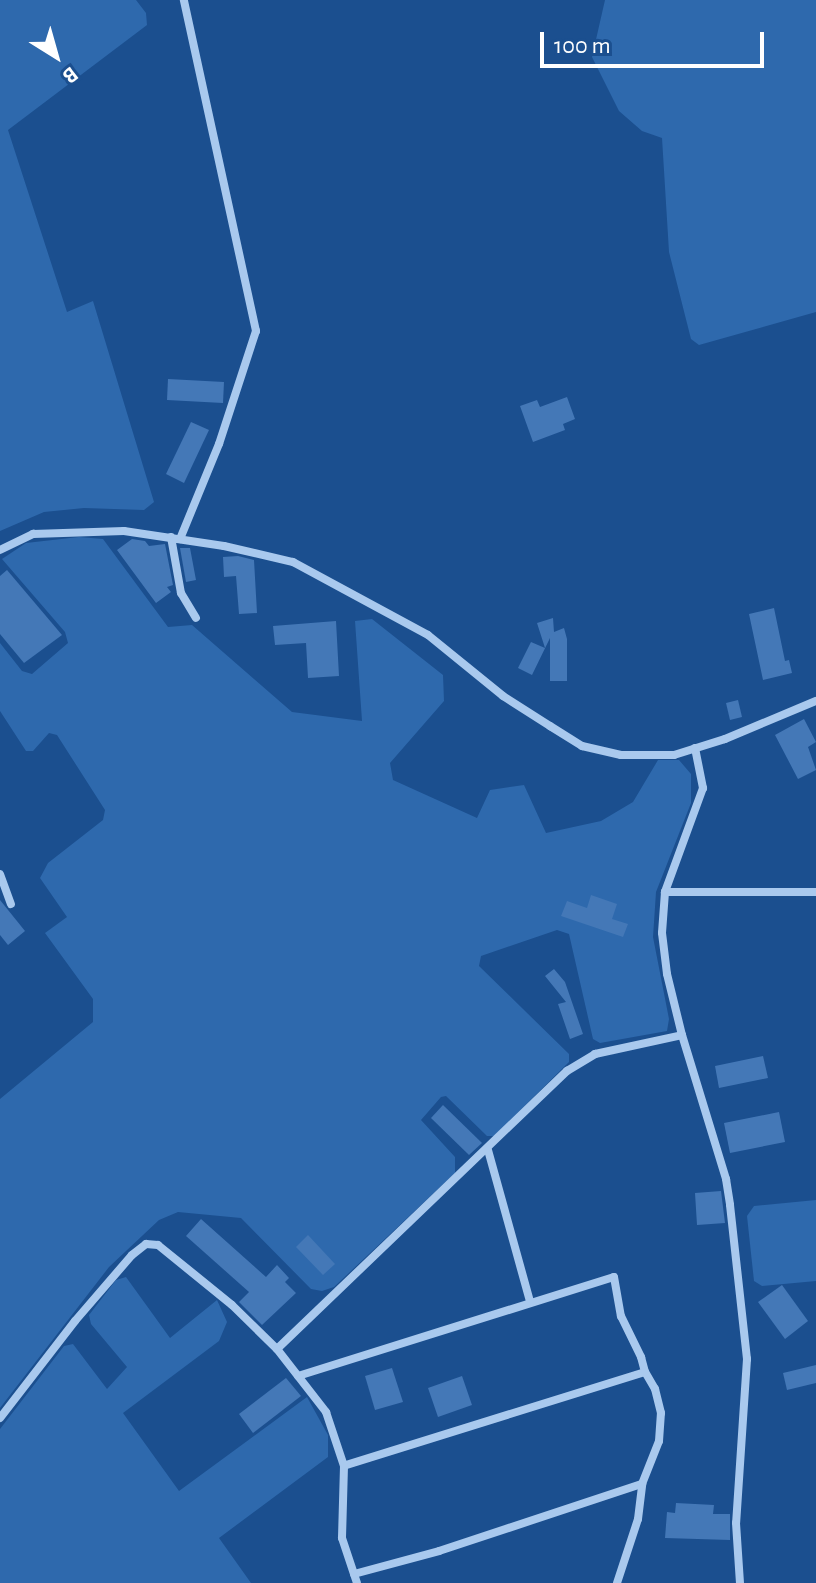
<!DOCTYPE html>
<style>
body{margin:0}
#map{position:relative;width:816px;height:1583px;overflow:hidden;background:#1b4f8f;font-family:"Alegreya Sans",sans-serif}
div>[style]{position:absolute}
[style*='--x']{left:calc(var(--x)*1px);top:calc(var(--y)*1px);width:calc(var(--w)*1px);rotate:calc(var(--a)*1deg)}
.green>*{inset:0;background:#2e69ad}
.building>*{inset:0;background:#4478b7}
.street>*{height:8px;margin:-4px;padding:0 4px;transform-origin:4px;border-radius:4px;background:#a9c9ee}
span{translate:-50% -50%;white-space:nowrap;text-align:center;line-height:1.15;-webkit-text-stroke:8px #1b4f8f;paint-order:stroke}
.north{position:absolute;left:16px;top:16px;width:80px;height:80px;-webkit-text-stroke:6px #1b4f8f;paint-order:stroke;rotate:143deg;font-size:22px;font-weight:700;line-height:32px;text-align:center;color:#fff}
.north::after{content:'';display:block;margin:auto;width:28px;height:36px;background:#fff;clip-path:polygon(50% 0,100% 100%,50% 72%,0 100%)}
.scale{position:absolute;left:540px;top:32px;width:224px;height:36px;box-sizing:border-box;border:4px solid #fff;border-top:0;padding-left:10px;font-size:24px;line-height:28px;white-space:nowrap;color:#fff;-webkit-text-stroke:6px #1b4f8f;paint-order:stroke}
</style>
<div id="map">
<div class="green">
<i style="clip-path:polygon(0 0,136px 0,146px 13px,147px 25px,8px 130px,67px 312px,93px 301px,154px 502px,144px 510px,84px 508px,44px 512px,0 531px)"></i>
<i style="clip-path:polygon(605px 0,816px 0,816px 312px,699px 345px,691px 339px,669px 252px,662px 138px,642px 131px,619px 111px,592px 57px)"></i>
<i style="clip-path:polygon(79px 537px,103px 539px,168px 627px,192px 625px,292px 712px,362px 721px,355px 621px,372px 619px,443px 675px,444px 701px,390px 763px,393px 780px,477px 818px,490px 790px,524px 785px,546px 833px,601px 821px,633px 802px,658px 760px,679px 760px,691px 774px,691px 803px,656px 892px,653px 937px,669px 1019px,667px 1031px,600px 1043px,593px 1039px,569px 934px,557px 930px,481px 956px,479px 966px,569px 1054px,569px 1062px,494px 1136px,487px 1136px,446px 1096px,441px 1097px,421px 1120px,455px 1157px,455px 1173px,334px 1287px,322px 1291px,311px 1289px,241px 1218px,178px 1212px,159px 1220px,109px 1267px,0 1408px,0 1099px,93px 1022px,93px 999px,45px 933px,67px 917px,40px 878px,48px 863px,103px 820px,105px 810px,57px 735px,49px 733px,33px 751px,26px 751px,0 711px,0 643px,22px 671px,32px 674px,68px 643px,65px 632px,2px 559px,26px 543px)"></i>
<i style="clip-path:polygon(816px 1200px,816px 1281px,762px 1286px,754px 1281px,747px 1216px,754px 1206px)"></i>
<i style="clip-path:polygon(126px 1277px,170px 1338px,217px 1300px,227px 1322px,219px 1341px,123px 1413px,179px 1491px,307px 1397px,328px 1435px,328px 1457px,219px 1538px,251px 1583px,0 1583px,0 1429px,64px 1346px,73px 1344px,107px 1389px,127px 1367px,91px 1324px,89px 1315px,116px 1280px)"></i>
</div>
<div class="building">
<i style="clip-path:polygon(168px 379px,224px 382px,223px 403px,167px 400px)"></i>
<i style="clip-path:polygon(567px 397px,575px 419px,563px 424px,565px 430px,533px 442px,520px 406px,537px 400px,540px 407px)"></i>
<i style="clip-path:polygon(191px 422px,209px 430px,184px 483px,166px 474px)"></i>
<i style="clip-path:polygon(132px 539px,145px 541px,149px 546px,165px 544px,173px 585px,167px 587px,171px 592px,156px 603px,117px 550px)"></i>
<i style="clip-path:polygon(180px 548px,190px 548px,196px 580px,186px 582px)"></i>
<i style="clip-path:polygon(238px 556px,254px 560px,257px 613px,239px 614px,236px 576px,224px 577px,223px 557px)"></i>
<i style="clip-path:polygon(7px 570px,62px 635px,24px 663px,0 634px,0 576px)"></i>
<i style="clip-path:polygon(774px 608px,785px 661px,789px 660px,792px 673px,763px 680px,749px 614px)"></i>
<i style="clip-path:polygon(553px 618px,554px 632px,564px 628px,567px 639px,567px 681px,550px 681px,550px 638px,532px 675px,518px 668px,531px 642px,545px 648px,537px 623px)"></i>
<i style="clip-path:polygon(336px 621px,339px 676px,308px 678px,306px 643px,275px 645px,273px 626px)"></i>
<i style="clip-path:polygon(738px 700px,742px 717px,730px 720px,726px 703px)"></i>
<i style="clip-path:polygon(804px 719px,816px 742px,808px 747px,816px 770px,798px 779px,775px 735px)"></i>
<i style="clip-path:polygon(591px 895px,617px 904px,612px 919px,628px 924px,623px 937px,561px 916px,567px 901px,587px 908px)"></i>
<i style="clip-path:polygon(0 900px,25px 931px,8px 945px,0 935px)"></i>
<i style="clip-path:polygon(554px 969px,565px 982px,583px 1034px,570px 1039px,558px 1004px,566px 1002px,545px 976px)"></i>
<i style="clip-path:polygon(763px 1056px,768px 1078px,719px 1088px,715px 1066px)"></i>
<i style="clip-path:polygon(443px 1105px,482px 1143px,469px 1155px,431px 1118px)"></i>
<i style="clip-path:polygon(779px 1112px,785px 1142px,730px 1153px,724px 1123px)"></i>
<i style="clip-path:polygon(721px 1191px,725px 1223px,697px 1225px,695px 1193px)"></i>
<i style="clip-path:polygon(201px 1219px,266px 1277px,277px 1265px,289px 1278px,285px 1282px,296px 1293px,262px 1325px,239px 1302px,249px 1292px,186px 1236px)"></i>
<i style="clip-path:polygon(308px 1235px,335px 1264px,323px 1275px,296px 1247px)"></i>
<i style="clip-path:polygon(782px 1285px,808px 1321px,785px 1339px,758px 1302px)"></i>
<i style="clip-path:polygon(816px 1365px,816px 1383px,787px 1390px,783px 1373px)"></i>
<i style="clip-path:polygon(392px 1368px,403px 1402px,375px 1410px,365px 1376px)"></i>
<i style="clip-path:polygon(462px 1376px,472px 1405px,438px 1417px,428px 1388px)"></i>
<i style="clip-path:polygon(286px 1378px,301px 1396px,253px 1433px,239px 1414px)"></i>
<i style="clip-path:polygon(676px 1503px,714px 1505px,713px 1514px,730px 1514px,730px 1540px,665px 1538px,667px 1512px,675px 1513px)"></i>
</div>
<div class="street">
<i style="--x:171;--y:537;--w:57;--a:79.9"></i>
<i style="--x:181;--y:593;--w:29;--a:59"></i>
<i style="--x:180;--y:539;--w:103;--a:-67.7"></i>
<i style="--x:219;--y:444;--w:119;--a:-71.9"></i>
<i style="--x:256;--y:331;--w:339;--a:-102.3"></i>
<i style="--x:0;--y:550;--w:37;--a:-26"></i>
<i style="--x:33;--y:534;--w:91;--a:-1.9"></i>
<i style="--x:124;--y:531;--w:101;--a:8.5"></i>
<i style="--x:224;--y:546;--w:71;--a:13.1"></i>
<i style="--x:293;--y:562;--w:153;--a:28.4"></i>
<i style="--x:428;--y:635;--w:97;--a:39.1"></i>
<i style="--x:503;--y:696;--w:56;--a:32.6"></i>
<i style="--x:550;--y:726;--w:38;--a:32"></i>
<i style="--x:582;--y:746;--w:40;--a:13"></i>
<i style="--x:621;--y:755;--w:53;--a:0"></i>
<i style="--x:674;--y:755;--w:53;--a:-17.4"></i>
<i style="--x:725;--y:739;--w:99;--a:-22.7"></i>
<i style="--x:695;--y:748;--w:41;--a:78.7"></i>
<i style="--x:703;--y:788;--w:111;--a:110.1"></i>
<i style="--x:665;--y:892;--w:41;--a:94.2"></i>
<i style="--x:662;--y:933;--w:41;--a:83"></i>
<i style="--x:667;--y:974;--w:63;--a:76.2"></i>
<i style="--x:682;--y:1035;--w:151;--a:73"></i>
<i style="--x:726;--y:1179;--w:26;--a:81"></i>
<i style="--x:730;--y:1205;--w:155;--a:83.7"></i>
<i style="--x:747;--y:1359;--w:164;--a:93.8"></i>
<i style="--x:736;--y:1523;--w:60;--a:86.2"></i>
<i style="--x:0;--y:874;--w:32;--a:70"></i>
<i style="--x:665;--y:892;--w:151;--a:0"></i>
<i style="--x:488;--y:1150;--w:157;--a:74.5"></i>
<i style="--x:277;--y:1349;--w:402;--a:-43.8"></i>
<i style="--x:567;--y:1071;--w:33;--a:-31"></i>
<i style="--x:595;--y:1054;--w:89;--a:-12.3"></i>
<i style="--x:298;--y:1376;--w:331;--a:-17.4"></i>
<i style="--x:614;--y:1277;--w:40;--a:80"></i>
<i style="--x:621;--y:1316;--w:46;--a:64"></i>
<i style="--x:641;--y:1357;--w:16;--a:75"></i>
<i style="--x:645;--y:1372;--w:315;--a:162.7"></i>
<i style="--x:0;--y:1418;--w:123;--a:-52.3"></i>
<i style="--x:75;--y:1321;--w:87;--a:-49.2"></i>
<i style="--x:132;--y:1255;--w:18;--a:-38"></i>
<i style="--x:146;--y:1244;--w:12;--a:5"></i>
<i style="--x:158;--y:1245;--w:95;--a:39"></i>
<i style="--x:232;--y:1305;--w:63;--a:44.4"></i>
<i style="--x:277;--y:1349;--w:80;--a:52.1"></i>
<i style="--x:326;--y:1412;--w:57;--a:71.6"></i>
<i style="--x:344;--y:1466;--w:72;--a:91.6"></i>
<i style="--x:342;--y:1538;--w:47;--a:71.6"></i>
<i style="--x:354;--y:1574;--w:88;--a:-15.1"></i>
<i style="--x:439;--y:1551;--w:214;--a:-18.3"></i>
<i style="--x:617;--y:1583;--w:67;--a:-71.8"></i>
<i style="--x:638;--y:1519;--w:35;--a:-83"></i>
<i style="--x:642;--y:1484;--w:46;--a:-68.4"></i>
<i style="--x:659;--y:1441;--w:28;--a:-86"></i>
<i style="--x:661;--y:1413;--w:25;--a:-104"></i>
<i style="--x:655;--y:1389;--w:20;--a:-120"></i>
</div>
<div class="north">B</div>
<div class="scale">100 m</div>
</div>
